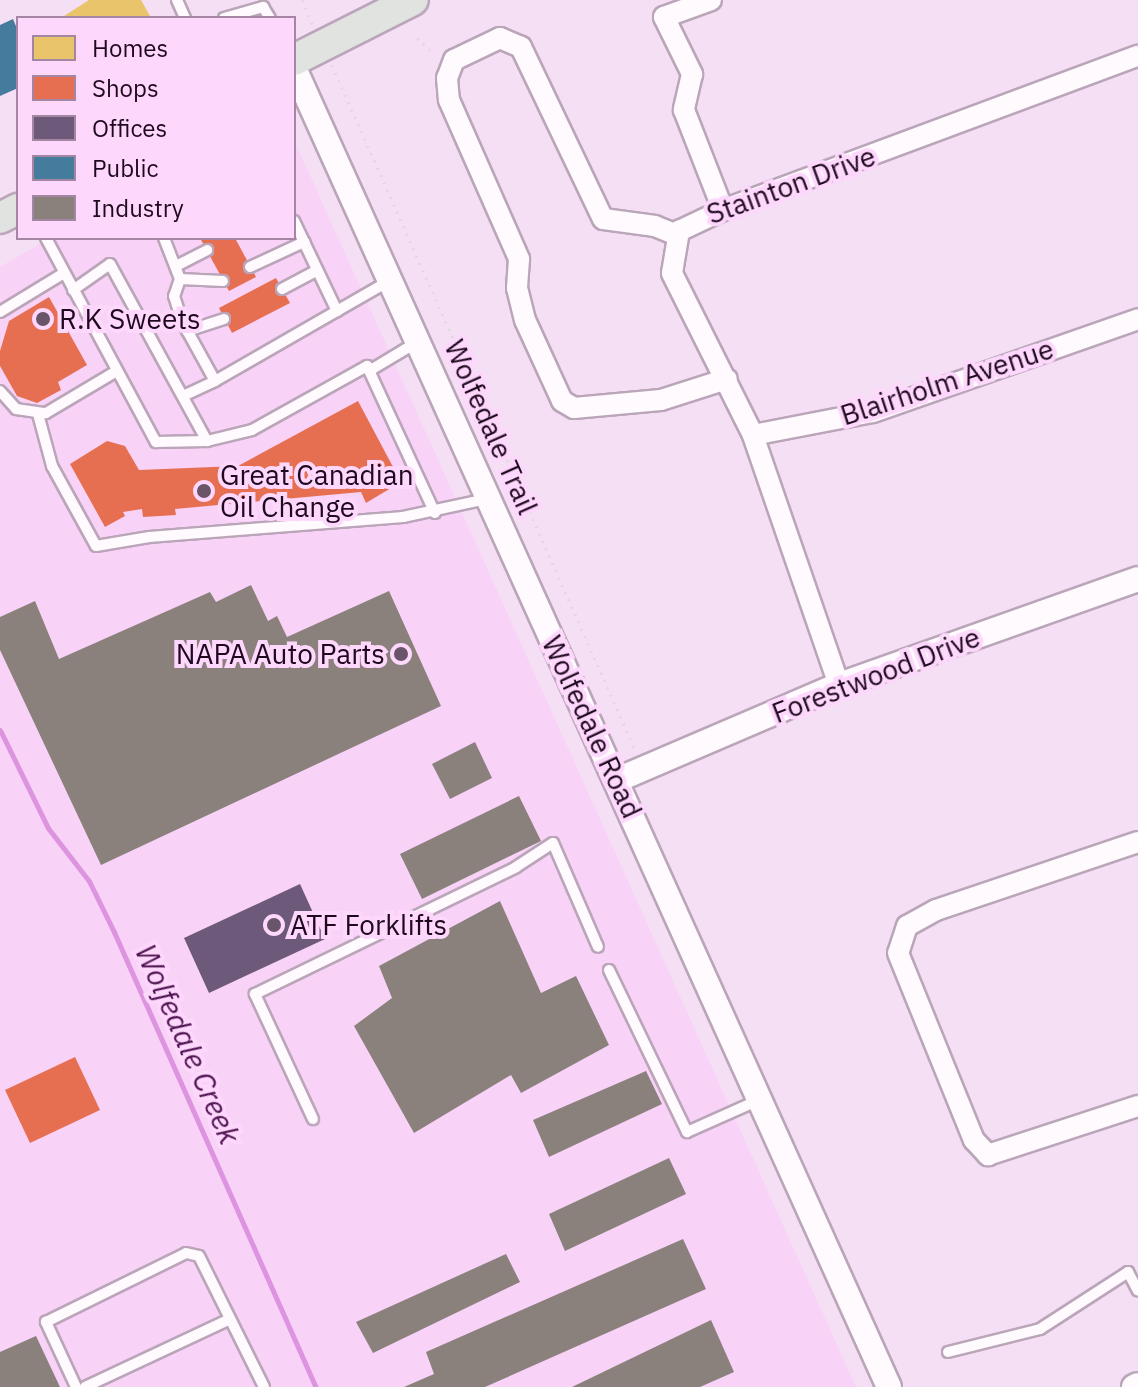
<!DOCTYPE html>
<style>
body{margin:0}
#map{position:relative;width:1138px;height:1387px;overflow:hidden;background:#f5dff4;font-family:"IBM Plex Sans",sans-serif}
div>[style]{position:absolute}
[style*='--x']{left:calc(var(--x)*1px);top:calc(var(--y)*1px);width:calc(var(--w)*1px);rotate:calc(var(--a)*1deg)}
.built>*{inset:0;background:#f9d2f8}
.homes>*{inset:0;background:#e9c46a}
.shops>*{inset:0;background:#e76f51}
.offices>*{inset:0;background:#6d597a}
.public>*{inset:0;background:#457b9d}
.industry>*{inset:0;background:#8a817c}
.stream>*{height:5px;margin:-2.5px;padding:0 2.5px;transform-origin:2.5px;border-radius:2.5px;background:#dd94de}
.path>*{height:3px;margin-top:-1.5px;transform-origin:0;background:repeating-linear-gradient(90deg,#e0d9e0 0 2px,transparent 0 8px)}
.roads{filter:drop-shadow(2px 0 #baa5b9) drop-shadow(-2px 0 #baa5b9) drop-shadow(0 2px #baa5b9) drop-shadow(0 -2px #baa5b9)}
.service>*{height:10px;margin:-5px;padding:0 5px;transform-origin:5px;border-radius:5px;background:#fefafd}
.minor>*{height:20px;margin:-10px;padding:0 10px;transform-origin:10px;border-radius:10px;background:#fefafd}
.tertiary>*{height:24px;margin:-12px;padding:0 12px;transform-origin:12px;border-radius:12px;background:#fefafd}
.primary>*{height:30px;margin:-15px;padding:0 15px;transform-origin:15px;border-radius:15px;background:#e1e3e1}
.dots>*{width:22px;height:22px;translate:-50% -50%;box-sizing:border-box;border:4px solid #fdd7fc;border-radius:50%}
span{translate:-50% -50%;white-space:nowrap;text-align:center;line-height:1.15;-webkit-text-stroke:8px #fdd7fc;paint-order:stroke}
.street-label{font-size:28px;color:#1f091f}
.poi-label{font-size:28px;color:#1f091f}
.left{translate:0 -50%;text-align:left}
.right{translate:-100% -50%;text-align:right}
.water-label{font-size:30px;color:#501452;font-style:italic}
.legend{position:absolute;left:16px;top:16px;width:280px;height:224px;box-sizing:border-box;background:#fdd7fc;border:2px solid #a485a4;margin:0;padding:10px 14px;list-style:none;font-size:24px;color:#1f091f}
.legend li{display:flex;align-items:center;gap:16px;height:40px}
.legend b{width:40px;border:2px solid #a485a4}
</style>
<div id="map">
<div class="built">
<i style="clip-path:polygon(294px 140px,856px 1387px,0 1387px,0 267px,50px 238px,294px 238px)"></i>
</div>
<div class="homes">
<i style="clip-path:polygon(89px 0,141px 0,150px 16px,61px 18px)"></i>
</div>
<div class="shops">
<i style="clip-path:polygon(200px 238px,235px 238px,256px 277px,229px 291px)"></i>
<i style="clip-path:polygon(276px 278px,290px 303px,232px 333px,219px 308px)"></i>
<i style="clip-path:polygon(49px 297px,87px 365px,58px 382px,61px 390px,37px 403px,17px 396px,0 366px,0 351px,9px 321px)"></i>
<i style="clip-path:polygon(358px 401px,401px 482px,366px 503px,361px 492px,175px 509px,176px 515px,143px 517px,142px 509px,123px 512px,125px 516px,105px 527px,70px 464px,107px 441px,125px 446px,139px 470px,238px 466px)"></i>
<i style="clip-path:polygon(75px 1057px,100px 1110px,30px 1143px,5px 1090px)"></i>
</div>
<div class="offices">
<i style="clip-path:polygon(300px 884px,325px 939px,209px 993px,184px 938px)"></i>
</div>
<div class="public">
<i style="clip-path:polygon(13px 19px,18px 31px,18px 88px,0 96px,0 25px)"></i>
</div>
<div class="industry">
<i style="clip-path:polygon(251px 585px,268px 621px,277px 616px,287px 637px,389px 591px,441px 706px,101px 865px,0 650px,0 617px,35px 601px,59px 659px,210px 592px,216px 602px)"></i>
<i style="clip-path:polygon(475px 742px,492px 778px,450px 799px,432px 764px)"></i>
<i style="clip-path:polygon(519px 796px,541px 841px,422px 899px,400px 854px)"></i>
<i style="clip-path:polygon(500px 901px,541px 993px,576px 976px,609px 1045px,521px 1093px,511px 1075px,414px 1133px,354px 1026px,392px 998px,379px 966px)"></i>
<i style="clip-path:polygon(646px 1071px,662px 1104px,549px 1157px,533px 1120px)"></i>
<i style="clip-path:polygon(669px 1158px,686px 1194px,565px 1251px,549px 1214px)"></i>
<i style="clip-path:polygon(683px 1239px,706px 1289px,485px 1387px,404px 1387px,434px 1374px,426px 1352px)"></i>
<i style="clip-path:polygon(506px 1254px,520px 1282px,373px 1353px,356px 1322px)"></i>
<i style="clip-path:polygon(711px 1320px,734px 1372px,700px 1387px,572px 1387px)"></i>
<i style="clip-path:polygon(36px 1336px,60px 1387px,0 1387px,0 1352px)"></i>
</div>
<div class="stream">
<i style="--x:0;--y:730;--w:109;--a:63.9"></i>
<i style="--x:48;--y:828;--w:67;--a:52.3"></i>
<i style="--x:89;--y:881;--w:57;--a:63.9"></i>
<i style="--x:114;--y:932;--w:498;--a:66.1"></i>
</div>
<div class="path">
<i style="--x:302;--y:0;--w:28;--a:67"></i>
<i style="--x:417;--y:38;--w:24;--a:42"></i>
<i style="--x:332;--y:65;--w:751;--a:66.13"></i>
</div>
<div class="roads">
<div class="service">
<i style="--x:177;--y:0;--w:20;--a:66"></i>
<i style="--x:224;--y:18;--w:41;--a:-15.8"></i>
<i style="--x:263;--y:7;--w:13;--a:58"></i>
<i style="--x:294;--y:221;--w:100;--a:64.5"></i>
<i style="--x:46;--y:238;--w:232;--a:61.7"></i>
<i style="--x:156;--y:442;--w:51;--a:-1.1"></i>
<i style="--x:164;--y:238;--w:44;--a:68.7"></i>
<i style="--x:180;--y:279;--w:18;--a:109"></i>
<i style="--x:174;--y:296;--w:28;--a:72"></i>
<i style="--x:183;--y:323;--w:66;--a:61.1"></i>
<i style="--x:215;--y:381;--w:201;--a:-29.9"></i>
<i style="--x:176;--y:266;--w:35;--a:-27"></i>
<i style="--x:250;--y:267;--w:60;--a:-24.8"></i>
<i style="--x:180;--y:279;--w:43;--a:2.7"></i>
<i style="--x:282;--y:289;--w:40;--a:-28"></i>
<i style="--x:73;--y:290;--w:45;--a:-35.1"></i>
<i style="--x:110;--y:264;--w:202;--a:61.3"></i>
<i style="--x:207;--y:441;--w:46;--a:-13.7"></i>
<i style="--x:252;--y:430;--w:132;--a:-29.1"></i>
<i style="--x:367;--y:366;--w:162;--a:65.2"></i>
<i style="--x:0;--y:312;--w:75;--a:-31.4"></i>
<i style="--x:187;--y:331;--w:39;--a:-18"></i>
<i style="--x:369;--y:371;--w:58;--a:-31"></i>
<i style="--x:0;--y:391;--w:24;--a:48"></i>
<i style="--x:16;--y:409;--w:30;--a:8"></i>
<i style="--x:46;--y:413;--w:80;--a:-30.7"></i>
<i style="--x:183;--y:396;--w:35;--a:-25"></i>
<i style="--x:38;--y:414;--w:54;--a:74.9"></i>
<i style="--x:52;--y:466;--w:91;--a:61.2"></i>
<i style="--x:96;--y:546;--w:54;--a:-9.6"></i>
<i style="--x:149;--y:537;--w:255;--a:-4.5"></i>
<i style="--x:403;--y:517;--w:86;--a:-12.1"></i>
<i style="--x:609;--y:970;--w:180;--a:64.3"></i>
<i style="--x:687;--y:1132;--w:79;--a:-24"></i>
<i style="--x:313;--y:1119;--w:138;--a:-114.9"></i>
<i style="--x:255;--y:994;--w:290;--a:-25.9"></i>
<i style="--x:516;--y:867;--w:44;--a:-33"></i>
<i style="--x:553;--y:843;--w:113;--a:66.6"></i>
<i style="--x:948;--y:1352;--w:95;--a:-14"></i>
<i style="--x:1040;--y:1329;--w:105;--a:-32.9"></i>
<i style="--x:1128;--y:1272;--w:21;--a:62"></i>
<i style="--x:76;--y:1387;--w:72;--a:-114.8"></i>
<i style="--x:46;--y:1322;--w:156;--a:-26.2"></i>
<i style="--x:186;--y:1253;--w:13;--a:13"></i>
<i style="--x:199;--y:1256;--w:146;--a:63.6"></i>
<i style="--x:85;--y:1387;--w:160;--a:-25.1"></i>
</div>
<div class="minor">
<i style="--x:711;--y:0;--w:50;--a:160.1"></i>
<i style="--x:664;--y:17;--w:64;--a:63.8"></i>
<i style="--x:692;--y:74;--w:37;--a:103"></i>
<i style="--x:684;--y:110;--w:107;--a:68.7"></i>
<i style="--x:677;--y:235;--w:24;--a:-158"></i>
<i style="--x:655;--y:226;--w:52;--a:-172.3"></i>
<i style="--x:603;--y:219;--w:191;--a:-115.5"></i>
<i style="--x:521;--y:47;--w:23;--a:-157"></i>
<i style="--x:500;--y:38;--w:51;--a:154.4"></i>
<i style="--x:454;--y:60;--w:19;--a:111"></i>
<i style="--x:447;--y:78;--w:22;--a:85"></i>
<i style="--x:449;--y:100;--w:174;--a:66.2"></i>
<i style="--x:519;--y:259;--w:29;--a:94"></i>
<i style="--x:517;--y:288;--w:33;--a:76"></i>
<i style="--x:525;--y:320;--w:89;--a:65.4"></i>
<i style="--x:562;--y:401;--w:14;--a:30"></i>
<i style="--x:574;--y:408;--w:87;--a:-5.3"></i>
<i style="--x:661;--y:400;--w:69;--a:-17.7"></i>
<i style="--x:753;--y:435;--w:122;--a:-10.9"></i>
<i style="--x:873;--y:412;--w:281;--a:-19.3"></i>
<i style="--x:839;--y:685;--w:264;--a:-109"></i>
<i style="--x:753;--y:435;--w:181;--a:-116.6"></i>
<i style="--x:672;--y:273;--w:43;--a:-80.5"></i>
<i style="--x:679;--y:231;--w:49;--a:-25.5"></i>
<i style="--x:723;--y:210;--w:443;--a:-20.4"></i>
<i style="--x:1138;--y:842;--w:213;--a:161.4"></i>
<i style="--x:936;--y:910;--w:33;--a:151"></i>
<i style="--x:907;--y:926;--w:28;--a:108"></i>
<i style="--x:898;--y:953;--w:202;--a:67.9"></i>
<i style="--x:974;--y:1140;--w:21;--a:47"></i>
<i style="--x:988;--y:1155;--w:158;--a:-18.1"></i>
</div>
<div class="tertiary">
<i style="--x:294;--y:68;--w:1447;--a:65.72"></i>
<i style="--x:617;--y:780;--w:241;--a:-23.2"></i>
<i style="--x:839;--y:685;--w:317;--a:-19.5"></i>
<i style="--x:1134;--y:1387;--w:4;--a:-27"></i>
</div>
<div class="primary">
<i style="--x:294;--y:60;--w:133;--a:-26.8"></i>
<i style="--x:0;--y:218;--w:20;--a:-27"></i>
</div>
</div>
<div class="dots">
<i style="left:43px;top:319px;background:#6a546a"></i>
<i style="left:204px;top:491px;background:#6a546a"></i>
<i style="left:401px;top:654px;background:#6a546a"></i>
<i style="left:274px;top:925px;background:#6a546a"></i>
</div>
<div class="street-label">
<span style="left:791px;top:185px;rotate:-20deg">Stainton Drive</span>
<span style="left:947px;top:382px;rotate:-18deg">Blairholm Avenue</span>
<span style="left:491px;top:427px;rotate:66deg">Wolfedale Trail</span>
<span style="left:876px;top:675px;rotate:-21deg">Forestwood Drive</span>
<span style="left:592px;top:727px;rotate:65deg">Wolfedale Road</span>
</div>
<div class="poi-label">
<span class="left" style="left:59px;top:319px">R.K Sweets</span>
<span class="left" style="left:220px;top:491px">Great Canadian<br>Oil Change</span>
<span class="right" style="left:385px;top:654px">NAPA Auto Parts</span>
<span class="left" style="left:290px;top:925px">ATF Forklifts</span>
</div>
<div class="water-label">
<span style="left:188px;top:1044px;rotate:66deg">Wolfedale Creek</span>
</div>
<ul class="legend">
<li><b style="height:22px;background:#e9c46a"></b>Homes</li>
<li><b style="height:22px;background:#e76f51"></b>Shops</li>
<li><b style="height:22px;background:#6d597a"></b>Offices</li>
<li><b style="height:22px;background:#457b9d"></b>Public</li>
<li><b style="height:22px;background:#8a817c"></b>Industry</li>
</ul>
</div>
